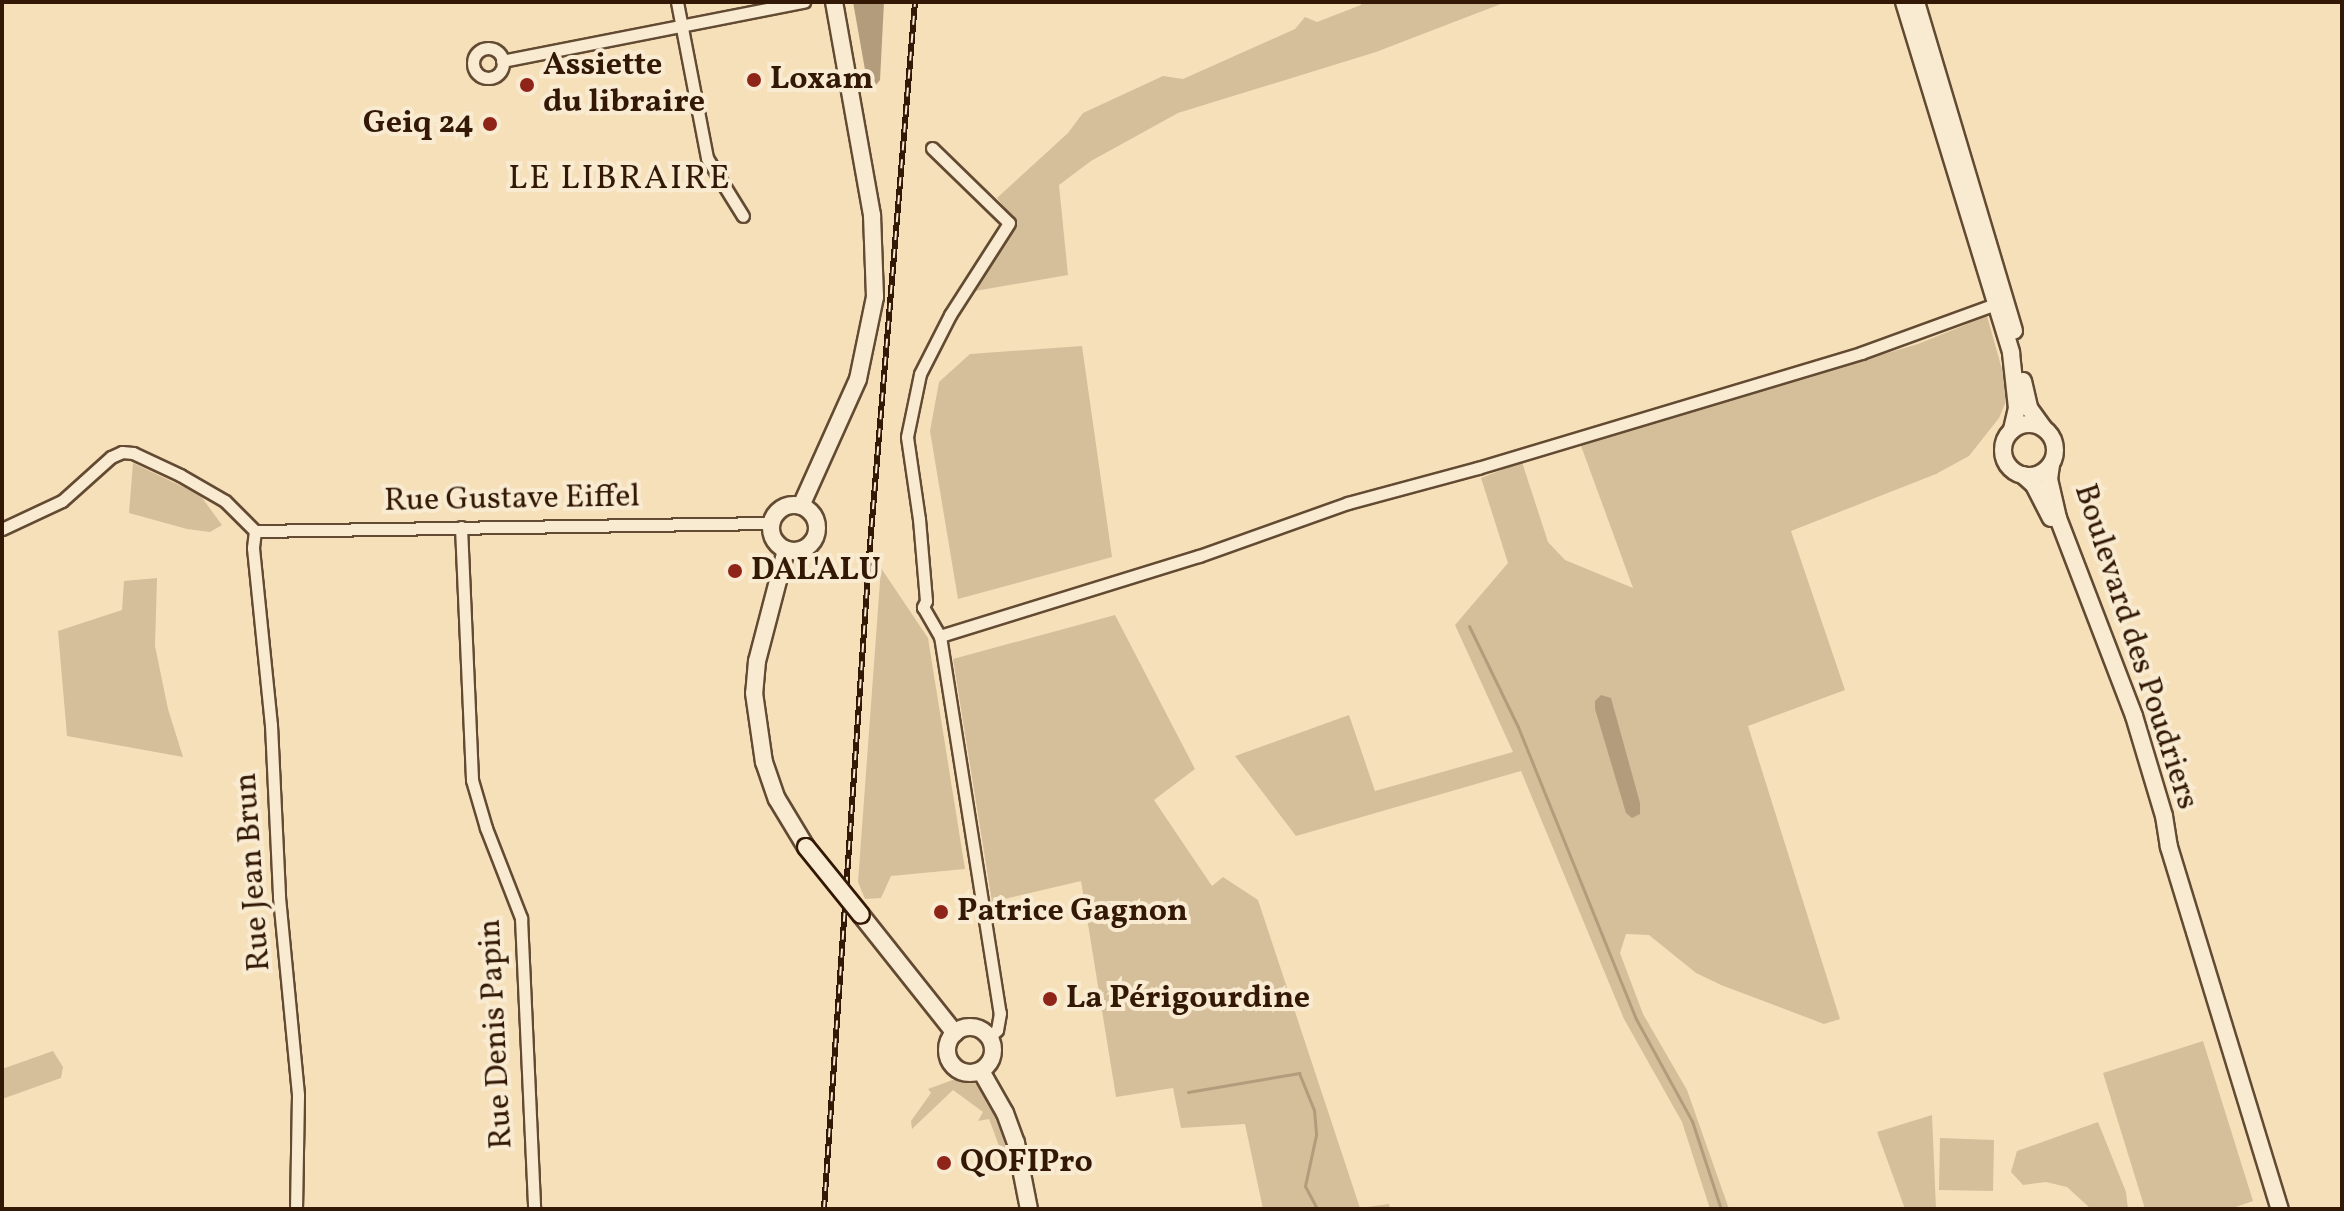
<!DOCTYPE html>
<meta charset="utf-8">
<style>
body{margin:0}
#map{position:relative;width:2344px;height:1211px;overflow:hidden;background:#f6e0b9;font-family:Vollkorn,serif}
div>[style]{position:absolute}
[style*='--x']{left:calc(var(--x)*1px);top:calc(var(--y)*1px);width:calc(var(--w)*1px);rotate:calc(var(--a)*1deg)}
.green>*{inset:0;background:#d5be9a}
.water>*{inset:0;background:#b39c7c}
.stream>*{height:3px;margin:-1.5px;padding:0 1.5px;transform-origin:1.5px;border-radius:1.5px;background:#b39c7c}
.roads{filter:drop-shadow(2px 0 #634a32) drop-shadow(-2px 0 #634a32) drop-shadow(0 2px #634a32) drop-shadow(0 -2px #634a32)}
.street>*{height:11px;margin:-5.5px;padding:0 5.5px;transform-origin:5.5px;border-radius:5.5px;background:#f9ebd2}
.street>.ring{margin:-5.5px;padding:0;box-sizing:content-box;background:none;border:11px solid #f9ebd2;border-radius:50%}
.secondary>*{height:16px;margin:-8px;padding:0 8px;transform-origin:8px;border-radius:8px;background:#f9ebd2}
.secondary>.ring{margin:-8px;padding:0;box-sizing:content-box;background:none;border:16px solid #f9ebd2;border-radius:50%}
.rail>*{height:6px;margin-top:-3px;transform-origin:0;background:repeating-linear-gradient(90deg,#f9ebd2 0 9px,#321805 0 18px);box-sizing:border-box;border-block:2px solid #321805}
.bridges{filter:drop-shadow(2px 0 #321805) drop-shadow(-2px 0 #321805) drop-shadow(0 2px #321805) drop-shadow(0 -2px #321805)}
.secondary-bridge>*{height:16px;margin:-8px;padding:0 8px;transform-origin:8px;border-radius:8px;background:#f9ebd2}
.dots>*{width:22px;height:22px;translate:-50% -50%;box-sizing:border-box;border:4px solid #f9ebd2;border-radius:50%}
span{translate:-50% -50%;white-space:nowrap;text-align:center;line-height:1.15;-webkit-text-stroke:8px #f9ebd2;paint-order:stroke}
.poi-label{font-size:32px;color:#321805;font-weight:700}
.left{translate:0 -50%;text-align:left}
.right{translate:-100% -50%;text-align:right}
.street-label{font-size:32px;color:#321805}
.neighbourhood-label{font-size:34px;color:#321805;letter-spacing:2px}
.frame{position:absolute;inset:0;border:4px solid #321805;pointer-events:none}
</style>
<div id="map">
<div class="green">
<i style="clip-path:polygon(1361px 2px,1506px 2px,1376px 52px,1178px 113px,1091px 161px,1059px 185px,1068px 275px,975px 291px,1017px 223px,997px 198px,1068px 133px,1083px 113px,1163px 76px,1183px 79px,1295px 29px,1305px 17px,1317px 22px,1361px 5px)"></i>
<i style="clip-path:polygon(1987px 316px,2009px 394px,1999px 418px,1969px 456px,1936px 474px,1791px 531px,1845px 690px,1748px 726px,1840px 1019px,1824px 1024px,1721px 985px,1696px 973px,1649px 935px,1626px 934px,1620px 953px,1643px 1014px,1687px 1090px,1729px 1209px,1710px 1209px,1682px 1122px,1624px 1019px,1521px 771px,1296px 836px,1235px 756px,1349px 715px,1375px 791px,1513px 752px,1455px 625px,1508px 563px,1481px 478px,1522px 462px,1548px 542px,1565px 560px,1633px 588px,1580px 443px,1918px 344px)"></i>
<i style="clip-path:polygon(1082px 346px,1112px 557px,958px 599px,930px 431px,939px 382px,970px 354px)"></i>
<i style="clip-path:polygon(133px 463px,200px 495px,222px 525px,210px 532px,187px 529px,129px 513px)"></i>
<i style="clip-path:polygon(881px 568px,928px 638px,965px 869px,891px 876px,881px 898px,865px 899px,858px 882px)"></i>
<i style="clip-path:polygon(157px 578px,155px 646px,168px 709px,183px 757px,67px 736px,58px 631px,122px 610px,124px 581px)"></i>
<i style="clip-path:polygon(1115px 615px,1195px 769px,1154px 800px,1212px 886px,1223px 877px,1258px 900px,1360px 1208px,1389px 1204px,1390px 1209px,1263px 1209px,1245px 1124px,1181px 1128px,1173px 1088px,1116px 1097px,1081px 881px,992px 902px,953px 659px)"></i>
<i style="clip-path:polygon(2203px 1041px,2253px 1201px,2230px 1209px,2145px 1209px,2103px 1073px)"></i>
<i style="clip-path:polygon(53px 1051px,63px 1067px,61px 1078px,2px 1099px,2px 1069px)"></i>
<i style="clip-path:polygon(958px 1078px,976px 1084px,986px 1094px,996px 1113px,1013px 1171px,999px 1169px,998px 1165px,1005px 1162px,989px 1119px,978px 1121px,983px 1112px,953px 1090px,912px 1129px,911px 1121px,931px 1093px,928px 1089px)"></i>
<i style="clip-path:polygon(1932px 1115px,1936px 1209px,1905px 1209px,1877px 1132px)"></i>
<i style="clip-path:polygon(2098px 1122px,2126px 1192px,2128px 1209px,2091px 1209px,2067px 1187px,2046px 1182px,2023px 1185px,2011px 1172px,2017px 1151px)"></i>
<i style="clip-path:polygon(1940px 1138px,1994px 1140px,1993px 1191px,1939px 1190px)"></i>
</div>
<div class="water">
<i style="clip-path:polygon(853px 2px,884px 2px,880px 80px,876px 85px,867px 81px)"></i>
<i style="clip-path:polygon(1601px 695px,1611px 698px,1640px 803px,1640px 814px,1632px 818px,1626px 813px,1595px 709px,1595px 701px)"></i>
</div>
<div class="stream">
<i style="--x:1469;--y:626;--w:112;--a:64.1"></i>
<i style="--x:1518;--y:727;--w:313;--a:68"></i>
<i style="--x:1635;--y:1017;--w:119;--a:61.3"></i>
<i style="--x:1692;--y:1121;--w:93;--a:71.8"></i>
<i style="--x:1188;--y:1092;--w:113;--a:-9.7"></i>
<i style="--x:1299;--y:1073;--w:40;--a:68"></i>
<i style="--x:1314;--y:1110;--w:25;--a:85"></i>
<i style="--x:1316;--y:1135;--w:52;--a:102.2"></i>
<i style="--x:1305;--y:1186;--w:26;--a:62"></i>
</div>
<div class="roads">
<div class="street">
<i style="--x:677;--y:2;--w:159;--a:79.1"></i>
<i style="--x:707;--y:158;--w:68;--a:58.2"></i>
<i class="ring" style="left:473px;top:48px;width:19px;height:19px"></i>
<i style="--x:502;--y:61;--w:308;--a:-11.1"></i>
<i style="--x:932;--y:148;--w:107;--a:44.2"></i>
<i style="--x:1009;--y:223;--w:109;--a:122.7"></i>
<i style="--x:950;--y:315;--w:66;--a:117"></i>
<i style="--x:920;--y:374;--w:64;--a:101.7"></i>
<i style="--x:907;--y:437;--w:83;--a:81.7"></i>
<i style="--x:919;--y:519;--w:82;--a:85.1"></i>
<i style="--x:926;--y:601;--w:7;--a:117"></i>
<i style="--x:923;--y:607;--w:34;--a:60"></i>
<i style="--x:940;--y:636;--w:382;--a:81"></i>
<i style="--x:1000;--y:1013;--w:17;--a:100"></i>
<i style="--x:997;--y:1030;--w:11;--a:139"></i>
<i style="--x:461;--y:527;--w:253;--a:87.5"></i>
<i style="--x:472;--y:780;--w:50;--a:73.7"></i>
<i style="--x:486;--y:828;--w:97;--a:68.7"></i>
<i style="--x:521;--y:918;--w:291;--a:87.4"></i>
<i style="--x:2;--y:529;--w:66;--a:-25"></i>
<i style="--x:62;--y:501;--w:66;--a:-41.9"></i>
<i style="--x:111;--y:457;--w:12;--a:-24"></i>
<i style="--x:122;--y:452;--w:11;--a:5"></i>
<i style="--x:133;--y:453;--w:52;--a:25.1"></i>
<i style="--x:180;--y:475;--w:52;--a:30"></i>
<i style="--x:225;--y:501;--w:42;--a:45"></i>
<i style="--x:255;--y:531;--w:17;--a:97"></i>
<i style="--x:253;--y:548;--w:178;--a:84.2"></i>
<i style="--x:271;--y:725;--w:172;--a:87.3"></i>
<i style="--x:279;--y:897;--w:199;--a:84.5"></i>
<i style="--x:298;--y:1095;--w:114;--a:91"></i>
<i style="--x:255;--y:531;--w:516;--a:-0.89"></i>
<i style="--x:940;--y:636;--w:271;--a:-17.2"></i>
<i style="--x:1199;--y:556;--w:158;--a:-19.6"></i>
<i style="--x:1348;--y:503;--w:135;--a:-15.1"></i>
<i style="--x:1478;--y:468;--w:400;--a:-16.7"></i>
<i style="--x:1861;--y:353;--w:149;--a:-20"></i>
</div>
<div class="secondary">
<i style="--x:1904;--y:2;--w:367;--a:73"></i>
<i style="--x:2011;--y:353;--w:55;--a:83.8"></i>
<i style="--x:2017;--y:408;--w:23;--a:103"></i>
<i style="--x:1916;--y:2;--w:343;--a:73.4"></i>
<i style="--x:2023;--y:381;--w:28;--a:77"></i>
<i style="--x:2029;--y:408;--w:24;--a:54"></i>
<i class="ring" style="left:2003px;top:424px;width:36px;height:36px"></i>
<i style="--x:2051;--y:465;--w:14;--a:98"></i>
<i style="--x:2049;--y:479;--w:40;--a:77"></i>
<i style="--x:2058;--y:518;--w:212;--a:69"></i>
<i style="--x:2134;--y:716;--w:104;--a:73.3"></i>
<i style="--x:2164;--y:816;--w:31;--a:81"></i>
<i style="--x:2169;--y:847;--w:379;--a:73"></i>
<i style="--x:2023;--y:475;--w:15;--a:42"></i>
<i style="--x:2034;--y:485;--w:37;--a:63"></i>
<i class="ring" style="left:771px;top:505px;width:30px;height:30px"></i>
<i style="--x:801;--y:506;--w:139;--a:-65.8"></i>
<i style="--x:858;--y:379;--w:84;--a:-78.3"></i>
<i style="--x:875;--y:297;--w:82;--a:-92.1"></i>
<i style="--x:872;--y:215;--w:216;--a:-100.1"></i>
<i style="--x:786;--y:550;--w:115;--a:104.6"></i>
<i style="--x:757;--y:661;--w:32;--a:95"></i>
<i style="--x:754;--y:693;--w:70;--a:81.8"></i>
<i style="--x:764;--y:762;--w:39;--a:71"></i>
<i style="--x:777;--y:799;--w:56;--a:58.9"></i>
<i style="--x:861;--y:915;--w:151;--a:51.5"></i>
<i class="ring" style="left:947px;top:1027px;width:30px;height:30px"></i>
<i style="--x:981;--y:1071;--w:48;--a:60.3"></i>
<i style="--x:1005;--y:1113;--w:32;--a:70"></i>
<i style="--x:1016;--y:1143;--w:67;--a:78.9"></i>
</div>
</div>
<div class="rail">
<i style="--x:824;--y:1209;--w:666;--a:-86.04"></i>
<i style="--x:870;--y:545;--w:545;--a:-85.26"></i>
</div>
<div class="bridges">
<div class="secondary-bridge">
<i style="--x:806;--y:847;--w:87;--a:51"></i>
</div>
</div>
<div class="dots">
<i style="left:754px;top:80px;background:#8f2418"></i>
<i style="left:527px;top:85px;background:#8f2418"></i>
<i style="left:490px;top:124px;background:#8f2418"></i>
<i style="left:735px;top:571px;background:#8f2418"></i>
<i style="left:941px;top:912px;background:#8f2418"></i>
<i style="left:1050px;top:999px;background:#8f2418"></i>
<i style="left:944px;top:1163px;background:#8f2418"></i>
</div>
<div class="poi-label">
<span class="left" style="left:543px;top:85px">Assiette<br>du libraire</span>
<span class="left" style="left:770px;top:80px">Loxam</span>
<span class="right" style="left:474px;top:124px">Geiq 24</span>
<span class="left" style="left:751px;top:571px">DAL'ALU</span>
<span class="left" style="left:957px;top:912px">Patrice Gagnon</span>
<span class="left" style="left:1066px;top:999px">La Périgourdine</span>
<span class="left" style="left:960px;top:1163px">QOFIPro</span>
</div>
<div class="street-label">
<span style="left:512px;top:500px;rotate:-1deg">Rue Gustave Eiffel</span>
<span style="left:2135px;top:647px;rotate:72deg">Boulevard des Poudriers</span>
<span style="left:254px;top:872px;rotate:-94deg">Rue Jean Brun</span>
<span style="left:497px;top:1034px;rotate:-93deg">Rue Denis Papin</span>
</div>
<div class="neighbourhood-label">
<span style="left:620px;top:180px">LE LIBRAIRE</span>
</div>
<div class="frame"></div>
</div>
